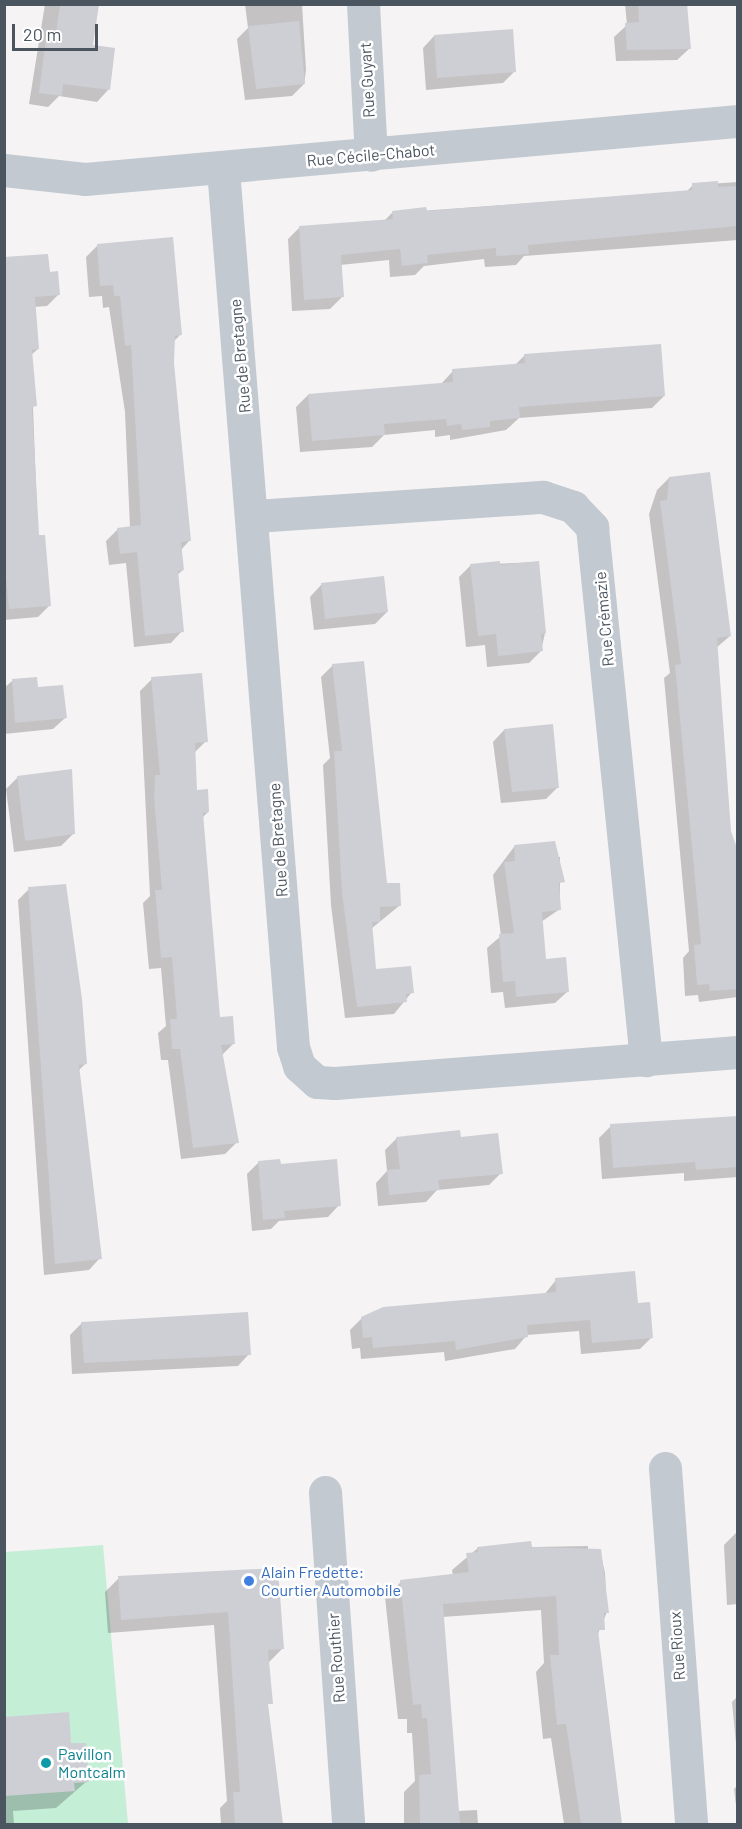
<!DOCTYPE html>
<meta charset="utf-8">
<style>
body{margin:0}
#map{position:relative;width:742px;height:1829px;overflow:hidden;background:#f5f3f3;font-family:Barlow,sans-serif}
div>[style]{position:absolute}
[style*='--x']{left:calc(var(--x)*1px);top:calc(var(--y)*1px);width:calc(var(--w)*1px);rotate:calc(var(--a)*1deg)}
.green>*{inset:0;background:#c5eed7}
.shadow>*{inset:0;background:#0003}
.building>*{inset:0;background:#cdcfd5}
.minor>*{height:33px;margin:-16.5px;padding:0 16.5px;transform-origin:16.5px;border-radius:16.5px;background:#c2c9d1}
.dots>*{width:16px;height:16px;translate:-50% -50%;box-sizing:border-box;border:3px solid #fff;border-radius:50%}
span{translate:-50% -50%;white-space:nowrap;text-align:center;line-height:1.15;-webkit-text-stroke:5px #fff;paint-order:stroke}
.street-label{font-size:16px;color:#4b5560}
.shop-label{font-size:16px;color:#366cbe}
.left{translate:0 -50%;text-align:left}
.culture-label{font-size:16px;color:#0d838f}
.frame{position:absolute;inset:0;border:6px solid #4b5560;pointer-events:none}
.scale{position:absolute;left:12px;top:24px;width:86px;height:27px;box-sizing:border-box;border:3px solid #4b5560;border-top:0;padding-left:8px;font-size:18px;line-height:21px;white-space:nowrap;color:#4b5560;-webkit-text-stroke:4px #fff;paint-order:stroke}
</style>
<div id="map">
<div class="green">
<i style="clip-path:polygon(103px 1545px,128px 1824px,5px 1824px,5px 1552px)"></i>
</div>
<div class="shadow">
<i style="clip-path:polygon(45px 4px,97px 4px,91px 46px,108px 90px,97px 102px,59px 96px,48px 107px,29px 104px)"></i>
<i style="clip-path:polygon(245px 4px,302px 4px,306px 70px,304px 84px,292px 96px,245px 100px,237px 39px,248px 28px)"></i>
<i style="clip-path:polygon(625px 4px,686px 4px,689px 49px,677px 60px,616px 61px,614px 37px,627px 25px)"></i>
<i style="clip-path:polygon(434px 36px,515px 71px,503px 83px,426px 90px,423px 48px)"></i>
<i style="clip-path:polygon(738px 182px,738px 240px,524px 256px,516px 265px,485px 267px,484px 259px,424px 266px,415px 275px,390px 277px,389px 260px,340px 265px,342px 297px,330px 309px,292px 311px,288px 239px,300px 227px,384px 221px,392px 213px,686px 192px,693px 185px)"></i>
<i style="clip-path:polygon(97px 246px,180px 335px,173px 342px,173px 363px,189px 541px,181px 550px,183px 570px,177px 575px,182px 631px,171px 643px,134px 647px,126px 563px,109px 565px,106px 541px,118px 529px,130px 528px,125px 412px,109px 307px,103px 308px,102px 296px,89px 297px,86px 257px)"></i>
<i style="clip-path:polygon(4px 259px,48px 274px,59px 294px,47px 306px,34px 307px,38px 349px,31px 355px,38px 537px,50px 605px,38px 617px,4px 620px)"></i>
<i style="clip-path:polygon(525px 355px,664px 396px,652px 408px,519px 418px,506px 430px,450px 440px,450px 435px,435px 437px,435px 430px,384px 435px,372px 447px,300px 452px,296px 407px,308px 395px,441px 384px,453px 371px,515px 365px)"></i>
<i style="clip-path:polygon(669px 478px,730px 636px,716px 648px,738px 927px,738px 997px,699px 1002px,698px 995px,685px 996px,683px 958px,689px 951px,664px 678px,670px 673px,649px 514px,657px 490px)"></i>
<i style="clip-path:polygon(538px 562px,545px 633px,541px 651px,529px 663px,487px 667px,485px 645px,466px 647px,459px 577px,471px 565px)"></i>
<i style="clip-path:polygon(321px 585px,387px 612px,375px 624px,314px 630px,310px 597px)"></i>
<i style="clip-path:polygon(333px 665px,385px 885px,399px 906px,371px 929px,374px 971px,412px 992px,394px 1014px,345px 1018px,331px 905px,323px 765px,330px 758px,321px 677px)"></i>
<i style="clip-path:polygon(152px 679px,206px 741px,194px 753px,196px 791px,208px 812px,202px 818px,218px 1019px,233px 1044px,221px 1056px,237px 1142px,225px 1154px,181px 1159px,168px 1060px,161px 1060px,158px 1033px,166px 1026px,161px 968px,149px 969px,143px 903px,150px 896px,140px 691px)"></i>
<i style="clip-path:polygon(12px 681px,37px 689px,65px 718px,53px 729px,4px 734px,4px 688px)"></i>
<i style="clip-path:polygon(504px 730px,557px 788px,546px 799px,501px 803px,493px 742px)"></i>
<i style="clip-path:polygon(18px 777px,73px 834px,61px 846px,14px 852px,6px 789px)"></i>
<i style="clip-path:polygon(514px 847px,560px 857px,560px 909px,541px 922px,544px 961px,567px 992px,555px 1003px,505px 1008px,503px 992px,491px 993px,487px 948px,501px 936px,493px 875px)"></i>
<i style="clip-path:polygon(29px 889px,85px 1064px,78px 1071px,100px 1258px,89px 1270px,44px 1275px,18px 900px)"></i>
<i style="clip-path:polygon(738px 1119px,738px 1177px,684px 1181px,684px 1173px,602px 1179px,599px 1138px,611px 1126px)"></i>
<i style="clip-path:polygon(397px 1138px,460px 1139px,501px 1173px,489px 1185px,437px 1190px,426px 1202px,378px 1206px,376px 1183px,387px 1171px,385px 1150px)"></i>
<i style="clip-path:polygon(259px 1162px,280px 1166px,339px 1205px,328px 1217px,279px 1221px,271px 1229px,252px 1231px,247px 1174px)"></i>
<i style="clip-path:polygon(556px 1280px,637px 1304px,652px 1337px,640px 1349px,581px 1354px,579px 1331px,527px 1335px,515px 1349px,445px 1361px,444px 1352px,361px 1359px,360px 1348px,352px 1349px,350px 1330px,362px 1318px,544px 1295px)"></i>
<i style="clip-path:polygon(82px 1323px,249px 1354px,238px 1366px,72px 1374px,70px 1335px)"></i>
<i style="clip-path:polygon(736px 1533px,738px 1604px,727px 1605px,724px 1545px)"></i>
<i style="clip-path:polygon(588px 1546px,588px 1551px,600px 1551px,605px 1573px,607px 1612px,597px 1636px,620px 1824px,564px 1824px,551px 1738px,543px 1739px,536px 1672px,544px 1663px,541px 1610px,442px 1617px,457px 1811px,477px 1810px,478px 1824px,404px 1824px,404px 1792px,415px 1781px,412px 1733px,407px 1733px,407px 1719px,398px 1719px,385px 1597px,401px 1582px,453px 1575px,452px 1570px,478px 1548px)"></i>
<i style="clip-path:polygon(276px 1570px,282px 1649px,268px 1663px,267px 1707px,279px 1824px,221px 1824px,220px 1808px,227px 1801px,214px 1625px,108px 1633px,105px 1592px,119px 1578px)"></i>
<i style="clip-path:polygon(738px 1696px,738px 1764px,732px 1702px)"></i>
<i style="clip-path:polygon(4px 1718px,70px 1745px,87px 1781px,56px 1808px,13px 1811px,14px 1824px,4px 1824px)"></i>
<i style="clip-path:polygon(738px 1785px,738px 1822px,734px 1789px)"></i>
</div>
<div class="building">
<i style="clip-path:polygon(60px 4px,99px 4px,93px 45px,115px 48px,110px 90px,63px 84px,62px 96px,39px 93px,46px 39px,55px 40px)"></i>
<i style="clip-path:polygon(638px 4px,687px 4px,691px 49px,627px 50px,625px 23px,639px 22px)"></i>
<i style="clip-path:polygon(299px 21px,305px 84px,256px 89px,248px 26px)"></i>
<i style="clip-path:polygon(513px 29px,516px 72px,437px 78px,434px 35px)"></i>
<i style="clip-path:polygon(718px 181px,718px 187px,738px 186px,738px 226px,528px 245px,529px 254px,496px 256px,496px 248px,427px 255px,428px 263px,402px 266px,400px 249px,341px 255px,344px 297px,304px 300px,299px 226px,393px 219px,392px 211px,426px 207px,427px 211px,692px 190px,692px 183px)"></i>
<i style="clip-path:polygon(173px 237px,182px 335px,175px 336px,174px 363px,191px 541px,181px 542px,184px 570px,178px 571px,184px 632px,145px 636px,137px 552px,120px 554px,117px 528px,141px 525px,131px 345px,125px 346px,120px 296px,114px 296px,113px 285px,100px 286px,97px 244px)"></i>
<i style="clip-path:polygon(48px 254px,50px 272px,58px 271px,60px 295px,35px 297px,39px 349px,32px 350px,37px 406px,32px 407px,39px 535px,45px 535px,51px 606px,9px 609px,4px 555px,4px 257px)"></i>
<i style="clip-path:polygon(661px 344px,665px 396px,519px 407px,520px 418px,490px 421px,490px 427px,462px 430px,461px 424px,447px 426px,446px 419px,384px 424px,385px 435px,312px 441px,308px 394px,453px 382px,452px 369px,525px 363px,524px 354px)"></i>
<i style="clip-path:polygon(710px 472px,731px 636px,717px 638px,731px 831px,738px 851px,738px 989px,710px 991px,709px 984px,697px 985px,694px 945px,701px 944px,675px 665px,681px 664px,660px 501px,667px 500px,669px 477px)"></i>
<i style="clip-path:polygon(500px 561px,500px 565px,539px 561px,546px 633px,541px 634px,543px 651px,498px 656px,496px 634px,478px 636px,470px 564px)"></i>
<i style="clip-path:polygon(384px 576px,388px 612px,325px 619px,321px 583px)"></i>
<i style="clip-path:polygon(364px 661px,387px 883px,400px 883px,401px 906px,380px 907px,380px 922px,372px 922px,376px 969px,411px 966px,414px 993px,406px 994px,407px 1002px,357px 1007px,342px 893px,334px 751px,342px 751px,332px 664px)"></i>
<i style="clip-path:polygon(202px 673px,208px 742px,195px 743px,197px 790px,208px 789px,209px 812px,203px 813px,220px 1017px,233px 1016px,235px 1044px,221px 1045px,239px 1143px,193px 1148px,180px 1049px,172px 1049px,170px 1019px,177px 1019px,172px 957px,161px 958px,155px 890px,162px 890px,154px 798px,155px 775px,160px 775px,151px 677px)"></i>
<i style="clip-path:polygon(37px 677px,38px 687px,63px 685px,67px 718px,15px 723px,12px 679px)"></i>
<i style="clip-path:polygon(553px 724px,559px 788px,512px 792px,504px 729px)"></i>
<i style="clip-path:polygon(72px 769px,75px 834px,25px 841px,17px 776px)"></i>
<i style="clip-path:polygon(555px 841px,565px 882px,559px 883px,561px 910px,542px 912px,546px 959px,566px 957px,569px 992px,516px 997px,515px 981px,503px 982px,499px 934px,514px 933px,504px 862px,515px 861px,514px 845px)"></i>
<i style="clip-path:polygon(66px 884px,82px 999px,87px 1064px,79px 1065px,102px 1259px,55px 1264px,28px 887px)"></i>
<i style="clip-path:polygon(738px 1116px,738px 1167px,696px 1170px,695px 1162px,613px 1168px,610px 1124px)"></i>
<i style="clip-path:polygon(460px 1130px,461px 1137px,498px 1133px,503px 1174px,438px 1180px,440px 1190px,389px 1195px,387px 1170px,400px 1169px,396px 1137px)"></i>
<i style="clip-path:polygon(280px 1159px,281px 1164px,337px 1159px,341px 1206px,284px 1211px,285px 1218px,263px 1220px,258px 1161px)"></i>
<i style="clip-path:polygon(635px 1271px,638px 1303px,650px 1302px,653px 1338px,592px 1343px,590px 1320px,527px 1325px,528px 1337px,456px 1350px,455px 1341px,373px 1348px,372px 1337px,363px 1338px,361px 1317px,383px 1307px,556px 1292px,555px 1278px)"></i>
<i style="clip-path:polygon(248px 1312px,251px 1355px,84px 1363px,81px 1322px)"></i>
<i style="clip-path:polygon(531px 1541px,532px 1547px,601px 1549px,609px 1613px,604px 1613px,605px 1630px,598px 1630px,622px 1824px,581px 1824px,566px 1724px,557px 1725px,550px 1655px,559px 1655px,556px 1596px,443px 1604px,460px 1824px,420px 1824px,419px 1775px,431px 1774px,427px 1718px,422px 1718px,421px 1704px,413px 1705px,400px 1580px,469px 1572px,466px 1553px,478px 1552px,477px 1547px)"></i>
<i style="clip-path:polygon(278px 1568px,284px 1649px,268px 1650px,273px 1704px,268px 1704px,283px 1824px,235px 1824px,233px 1792px,240px 1792px,228px 1612px,121px 1620px,118px 1576px)"></i>
<i style="clip-path:polygon(69px 1712px,71px 1743px,86px 1743px,89px 1782px,74px 1783px,75px 1791px,4px 1796px,4px 1717px)"></i>
</div>
<div class="minor">
<i style="--x:363;--y:4;--w:151;--a:87"></i>
<i style="--x:223;--y:169;--w:881;--a:85.44"></i>
<i style="--x:293;--y:1047;--w:20;--a:72"></i>
<i style="--x:299;--y:1066;--w:24;--a:42"></i>
<i style="--x:317;--y:1082;--w:18;--a:3"></i>
<i style="--x:335;--y:1083;--w:404;--a:-4.4"></i>
<i style="--x:4;--y:170;--w:81;--a:6.3"></i>
<i style="--x:85;--y:179;--w:656;--a:-5.08"></i>
<i style="--x:254;--y:516;--w:290;--a:-3.8"></i>
<i style="--x:543;--y:497;--w:32;--a:18"></i>
<i style="--x:573;--y:507;--w:28;--a:46"></i>
<i style="--x:592;--y:527;--w:536;--a:84.21"></i>
<i style="--x:665;--y:1468;--w:357;--a:85.8"></i>
<i style="--x:325;--y:1492;--w:333;--a:86"></i>
</div>
<div class="dots">
<i style="left:249px;top:1581px;background:#3f7fe0"></i>
<i style="left:46px;top:1763px;background:#0f9aa8"></i>
</div>
<div class="street-label">
<span style="left:367px;top:80px;rotate:-93deg">Rue Guyart</span>
<span style="left:371px;top:155px;rotate:-5deg">Rue Cécile-Chabot</span>
<span style="left:240px;top:356px;rotate:-95deg">Rue de Bretagne</span>
<span style="left:604px;top:619px;rotate:-95deg">Rue Crémazie</span>
<span style="left:278px;top:840px;rotate:-94deg">Rue de Bretagne</span>
<span style="left:677px;top:1646px;rotate:-94deg">Rue Rioux</span>
<span style="left:336px;top:1658px;rotate:-94deg">Rue Routhier</span>
</div>
<div class="shop-label">
<span class="left" style="left:261px;top:1581px">Alain Fredette:<br>Courtier Automobile</span>
</div>
<div class="culture-label">
<span class="left" style="left:58px;top:1763px">Pavillon<br>Montcalm</span>
</div>
<div class="frame"></div>
<div class="scale">20 m</div>
</div>
